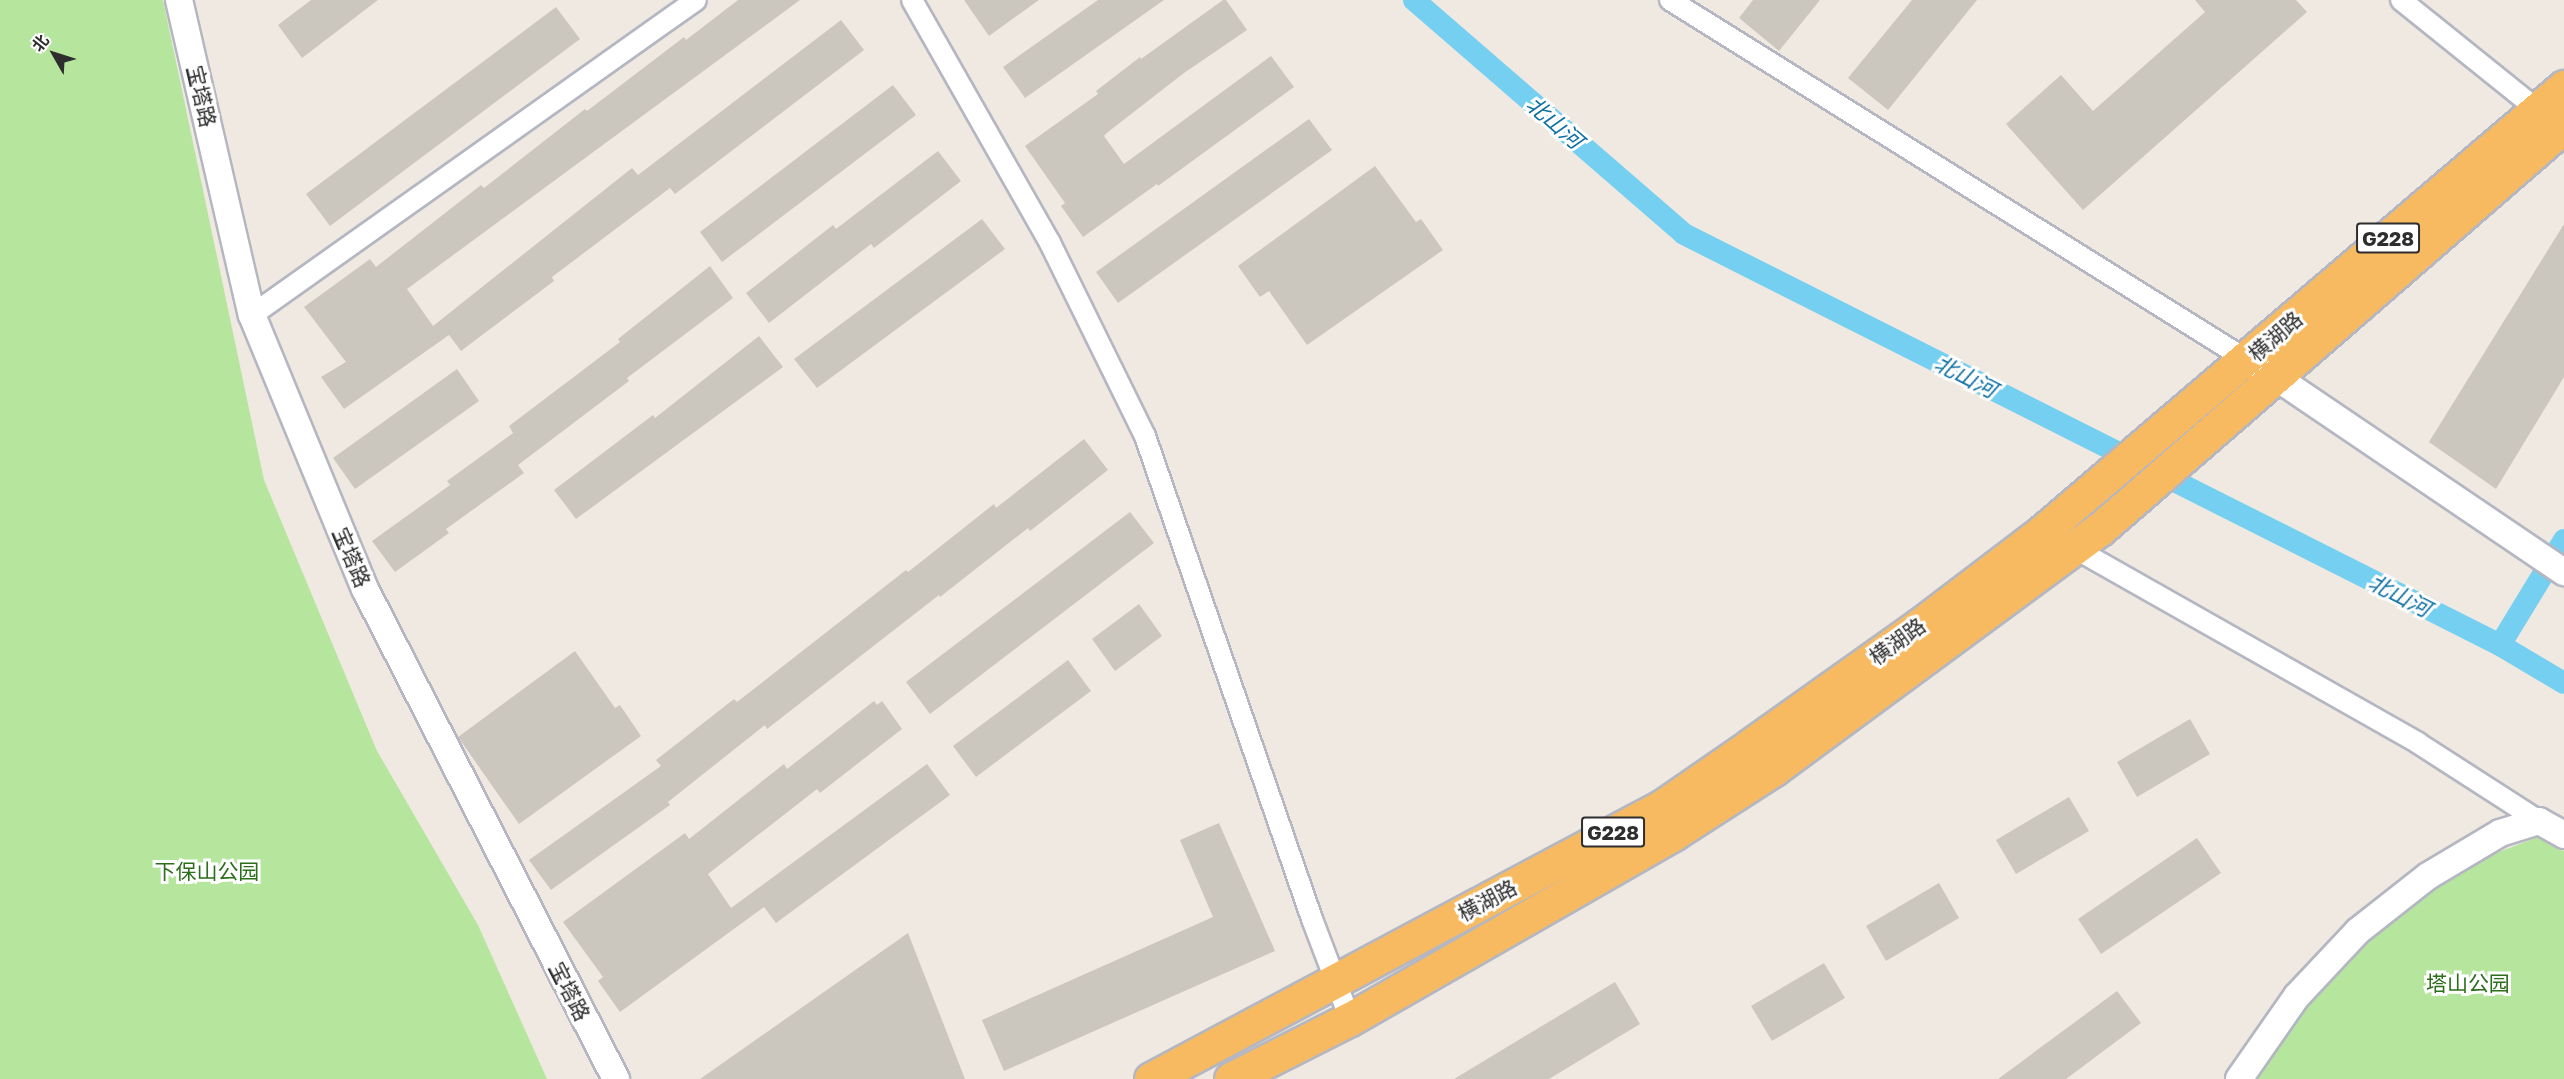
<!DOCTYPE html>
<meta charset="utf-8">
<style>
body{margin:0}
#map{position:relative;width:2564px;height:1079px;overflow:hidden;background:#efe9e1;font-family:"Golos Text","Noto Sans SC",sans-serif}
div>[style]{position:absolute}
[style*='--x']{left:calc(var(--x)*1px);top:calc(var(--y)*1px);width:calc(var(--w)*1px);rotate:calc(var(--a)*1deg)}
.green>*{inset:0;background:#b6e59e}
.canal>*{height:22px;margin:-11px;padding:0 11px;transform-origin:11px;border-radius:11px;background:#75cff0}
.building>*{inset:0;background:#cbc7bf}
.roads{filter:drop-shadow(2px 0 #b4b7c1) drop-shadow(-2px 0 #b4b7c1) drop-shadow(0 2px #b4b7c1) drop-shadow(0 -2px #b4b7c1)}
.minor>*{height:20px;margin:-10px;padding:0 10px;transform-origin:10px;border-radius:10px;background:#fff}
.tertiary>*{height:26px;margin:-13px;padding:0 13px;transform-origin:13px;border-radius:13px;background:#fff}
.trunk>*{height:33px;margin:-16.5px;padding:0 16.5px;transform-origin:16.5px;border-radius:16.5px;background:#f8ba60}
span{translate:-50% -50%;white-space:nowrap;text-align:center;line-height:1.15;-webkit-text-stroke:6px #fff;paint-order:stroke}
.shield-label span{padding:2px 4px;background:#fff;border:2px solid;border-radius:4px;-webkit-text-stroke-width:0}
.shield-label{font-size:20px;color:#2e2e2e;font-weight:700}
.street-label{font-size:21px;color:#2e2e2e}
.park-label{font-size:21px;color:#2c6e1b}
.water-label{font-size:22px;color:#0d6fa3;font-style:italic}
.north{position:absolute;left:24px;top:24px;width:60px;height:60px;-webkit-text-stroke:4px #fff;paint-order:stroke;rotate:309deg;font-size:16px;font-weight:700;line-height:24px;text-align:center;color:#2e2e2e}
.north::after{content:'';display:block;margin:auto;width:21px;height:27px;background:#2e2e2e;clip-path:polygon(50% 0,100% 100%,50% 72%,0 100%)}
</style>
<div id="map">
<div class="green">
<i style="clip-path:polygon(0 0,163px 0,264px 480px,377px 751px,478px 925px,547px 1079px,0 1079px)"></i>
<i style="clip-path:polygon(2538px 837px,2564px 851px,2564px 1079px,2254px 1079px,2308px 1003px,2370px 934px,2478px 860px)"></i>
</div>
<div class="canal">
<i style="--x:1414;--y:0;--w:357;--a:40.9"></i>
<i style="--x:1684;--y:234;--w:914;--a:26.73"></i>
<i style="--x:2500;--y:645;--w:74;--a:30.7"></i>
<i style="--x:2500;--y:645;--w:123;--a:-58.6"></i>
</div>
<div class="building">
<i style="clip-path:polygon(311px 0,378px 0,302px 58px,278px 25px)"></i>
<i style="clip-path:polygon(738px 0,800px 0,407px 289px,433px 326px,632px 168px,638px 175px,841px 20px,864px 50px,675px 194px,670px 188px,552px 277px,554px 281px,461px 351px,449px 335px,344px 409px,321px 377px,346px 362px,304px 307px,370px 259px,376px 267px,481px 185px,484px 188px,585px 109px,587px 111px,684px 37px,686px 40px)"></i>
<i style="clip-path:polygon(964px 0,1039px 0,989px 36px)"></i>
<i style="clip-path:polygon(1098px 0,1164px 0,1025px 98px,1003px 67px)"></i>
<i style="clip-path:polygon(1223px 0,1226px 0,1247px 30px,1184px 73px,1108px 132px,1104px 136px,1124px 164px,1271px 56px,1294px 87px,1158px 186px,1157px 184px,1083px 237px,1061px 206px,1065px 203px,1025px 146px,1098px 94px,1096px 91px,1140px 57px,1141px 59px)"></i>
<i style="clip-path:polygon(1753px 0,1820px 0,1779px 51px,1739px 18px)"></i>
<i style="clip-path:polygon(1912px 0,1977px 0,1888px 110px,1848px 78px)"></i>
<i style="clip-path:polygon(2195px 0,2296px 0,2307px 12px,2083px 210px,2006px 124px,2061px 75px,2093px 111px,2205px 12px)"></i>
<i style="clip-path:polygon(556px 7px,580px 39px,330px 226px,306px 194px)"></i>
<i style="clip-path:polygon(893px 85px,916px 115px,722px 262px,700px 232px)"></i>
<i style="clip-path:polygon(1309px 119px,1332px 150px,1118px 303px,1096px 272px)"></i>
<i style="clip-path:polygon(938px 151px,961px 181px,874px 248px,871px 244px,769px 323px,746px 293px,833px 225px,836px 229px)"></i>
<i style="clip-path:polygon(1375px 166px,1416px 222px,1421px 219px,1443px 250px,1307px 345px,1269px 291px,1260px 297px,1238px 266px)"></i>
<i style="clip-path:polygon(982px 219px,1005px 249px,817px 388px,794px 359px)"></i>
<i style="clip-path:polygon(2564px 224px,2564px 377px,2496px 489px,2429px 442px)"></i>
<i style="clip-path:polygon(710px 266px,733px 298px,627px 378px,629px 381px,518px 465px,524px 473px,446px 529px,449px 533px,395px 572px,372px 541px,450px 485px,447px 481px,513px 433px,509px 426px,620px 342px,618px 339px)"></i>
<i style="clip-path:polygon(759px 336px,783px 367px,576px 519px,554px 490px,653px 415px,655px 418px)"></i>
<i style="clip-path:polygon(457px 369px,479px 401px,355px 489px,333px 458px)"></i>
<i style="clip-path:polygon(1084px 439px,1108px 470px,1030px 531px,1028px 528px,940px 597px,939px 595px,767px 729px,765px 725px,668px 802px,670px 805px,551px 890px,529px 860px,661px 766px,656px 760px,734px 699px,737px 702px,906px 570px,908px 572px,994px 504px,996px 508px)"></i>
<i style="clip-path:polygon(1130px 512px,1154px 543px,930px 714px,906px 682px)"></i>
<i style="clip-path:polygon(1139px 604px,1162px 636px,1115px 671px,1092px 639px)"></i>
<i style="clip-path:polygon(575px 651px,615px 708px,620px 705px,641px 736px,519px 824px,458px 737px)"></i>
<i style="clip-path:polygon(1068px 660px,1091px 691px,976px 777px,953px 746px)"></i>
<i style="clip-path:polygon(874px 701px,877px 705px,882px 701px,902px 729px,820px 793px,817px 789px,708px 874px,731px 908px,927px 764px,950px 795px,776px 923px,764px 907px,620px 1012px,598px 981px,603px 977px,563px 922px,685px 833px,689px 839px,784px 764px,787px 769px)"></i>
<i style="clip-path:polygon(2190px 719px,2210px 754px,2137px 797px,2117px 762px)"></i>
<i style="clip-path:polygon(2069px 797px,2089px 831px,2016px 874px,1996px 840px)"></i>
<i style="clip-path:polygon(1219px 823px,1275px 951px,1004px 1071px,982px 1020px,1213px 917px,1180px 840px)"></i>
<i style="clip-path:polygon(2197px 838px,2221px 873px,2101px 954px,2078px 919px)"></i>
<i style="clip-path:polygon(1939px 883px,1959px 918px,1886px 961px,1866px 926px)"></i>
<i style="clip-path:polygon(908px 933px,965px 1079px,700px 1079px)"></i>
<i style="clip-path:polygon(1824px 963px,1845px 998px,1772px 1041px,1751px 1006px)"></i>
<i style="clip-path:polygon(1615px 982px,1640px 1024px,1549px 1079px,1454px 1079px)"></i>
<i style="clip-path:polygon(2117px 991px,2141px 1023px,2066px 1079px,1998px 1079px)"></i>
</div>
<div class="roads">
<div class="minor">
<i style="--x:912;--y:0;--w:279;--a:60.4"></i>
<i style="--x:1050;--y:243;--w:215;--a:63.8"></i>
<i style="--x:1145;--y:436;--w:511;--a:70.93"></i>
<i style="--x:1312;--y:919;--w:107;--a:69.2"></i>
<i style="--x:1670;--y:0;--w:680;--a:31.96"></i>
<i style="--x:2401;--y:0;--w:176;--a:38.8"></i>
<i style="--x:252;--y:315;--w:544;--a:-35.35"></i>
<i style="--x:2074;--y:548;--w:395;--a:29.5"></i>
<i style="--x:2418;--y:743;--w:144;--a:32.8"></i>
</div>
<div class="tertiary">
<i style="--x:179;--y:0;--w:323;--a:77"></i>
<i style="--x:252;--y:315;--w:296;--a:67.6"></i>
<i style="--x:365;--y:589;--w:551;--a:62.88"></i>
<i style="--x:2261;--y:367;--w:366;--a:34.1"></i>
<i style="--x:2239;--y:1079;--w:101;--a:-55.1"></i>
<i style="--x:2297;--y:996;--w:89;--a:-46.8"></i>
<i style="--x:2358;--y:931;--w:89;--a:-38.2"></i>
<i style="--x:2428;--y:876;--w:84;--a:-30.8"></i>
<i style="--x:2500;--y:833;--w:41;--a:-17.1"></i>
<i style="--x:2539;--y:821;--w:29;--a:29"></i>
</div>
<div class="trunk">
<i style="--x:1151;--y:1079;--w:580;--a:-28.07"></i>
<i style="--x:1663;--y:806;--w:107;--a:-34.7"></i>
<i style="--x:1751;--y:745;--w:207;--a:-35.4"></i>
<i style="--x:1920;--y:625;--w:153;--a:-37.3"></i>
<i style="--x:2042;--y:532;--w:686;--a:-40.45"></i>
<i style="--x:1231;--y:1079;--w:133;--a:-26.8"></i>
<i style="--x:1350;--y:1019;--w:372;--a:-29.8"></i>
<i style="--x:1673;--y:834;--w:120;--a:-32.8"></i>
<i style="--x:1774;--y:769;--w:405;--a:-36.4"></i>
<i style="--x:2100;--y:529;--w:615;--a:-40.98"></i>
</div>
</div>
<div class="shield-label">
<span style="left:2388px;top:238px">G228</span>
<span style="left:1613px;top:832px">G228</span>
</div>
<div class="street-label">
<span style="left:202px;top:96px;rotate:77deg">宝塔路</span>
<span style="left:2275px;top:336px;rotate:-41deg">横湖路</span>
<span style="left:352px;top:557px;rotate:67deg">宝塔路</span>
<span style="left:1897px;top:641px;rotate:-36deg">横湖路</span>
<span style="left:1487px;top:900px;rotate:-28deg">横湖路</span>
<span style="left:570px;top:991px;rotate:63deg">宝塔路</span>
</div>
<div class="park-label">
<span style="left:207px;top:871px">下保山公园</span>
<span style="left:2468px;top:983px">塔山公园</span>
</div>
<div class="water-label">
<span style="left:1555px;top:122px;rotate:41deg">北山河</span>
<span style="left:1966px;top:376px;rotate:27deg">北山河</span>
<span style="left:2400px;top:595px;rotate:27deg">北山河</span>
</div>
<div class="north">北</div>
</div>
